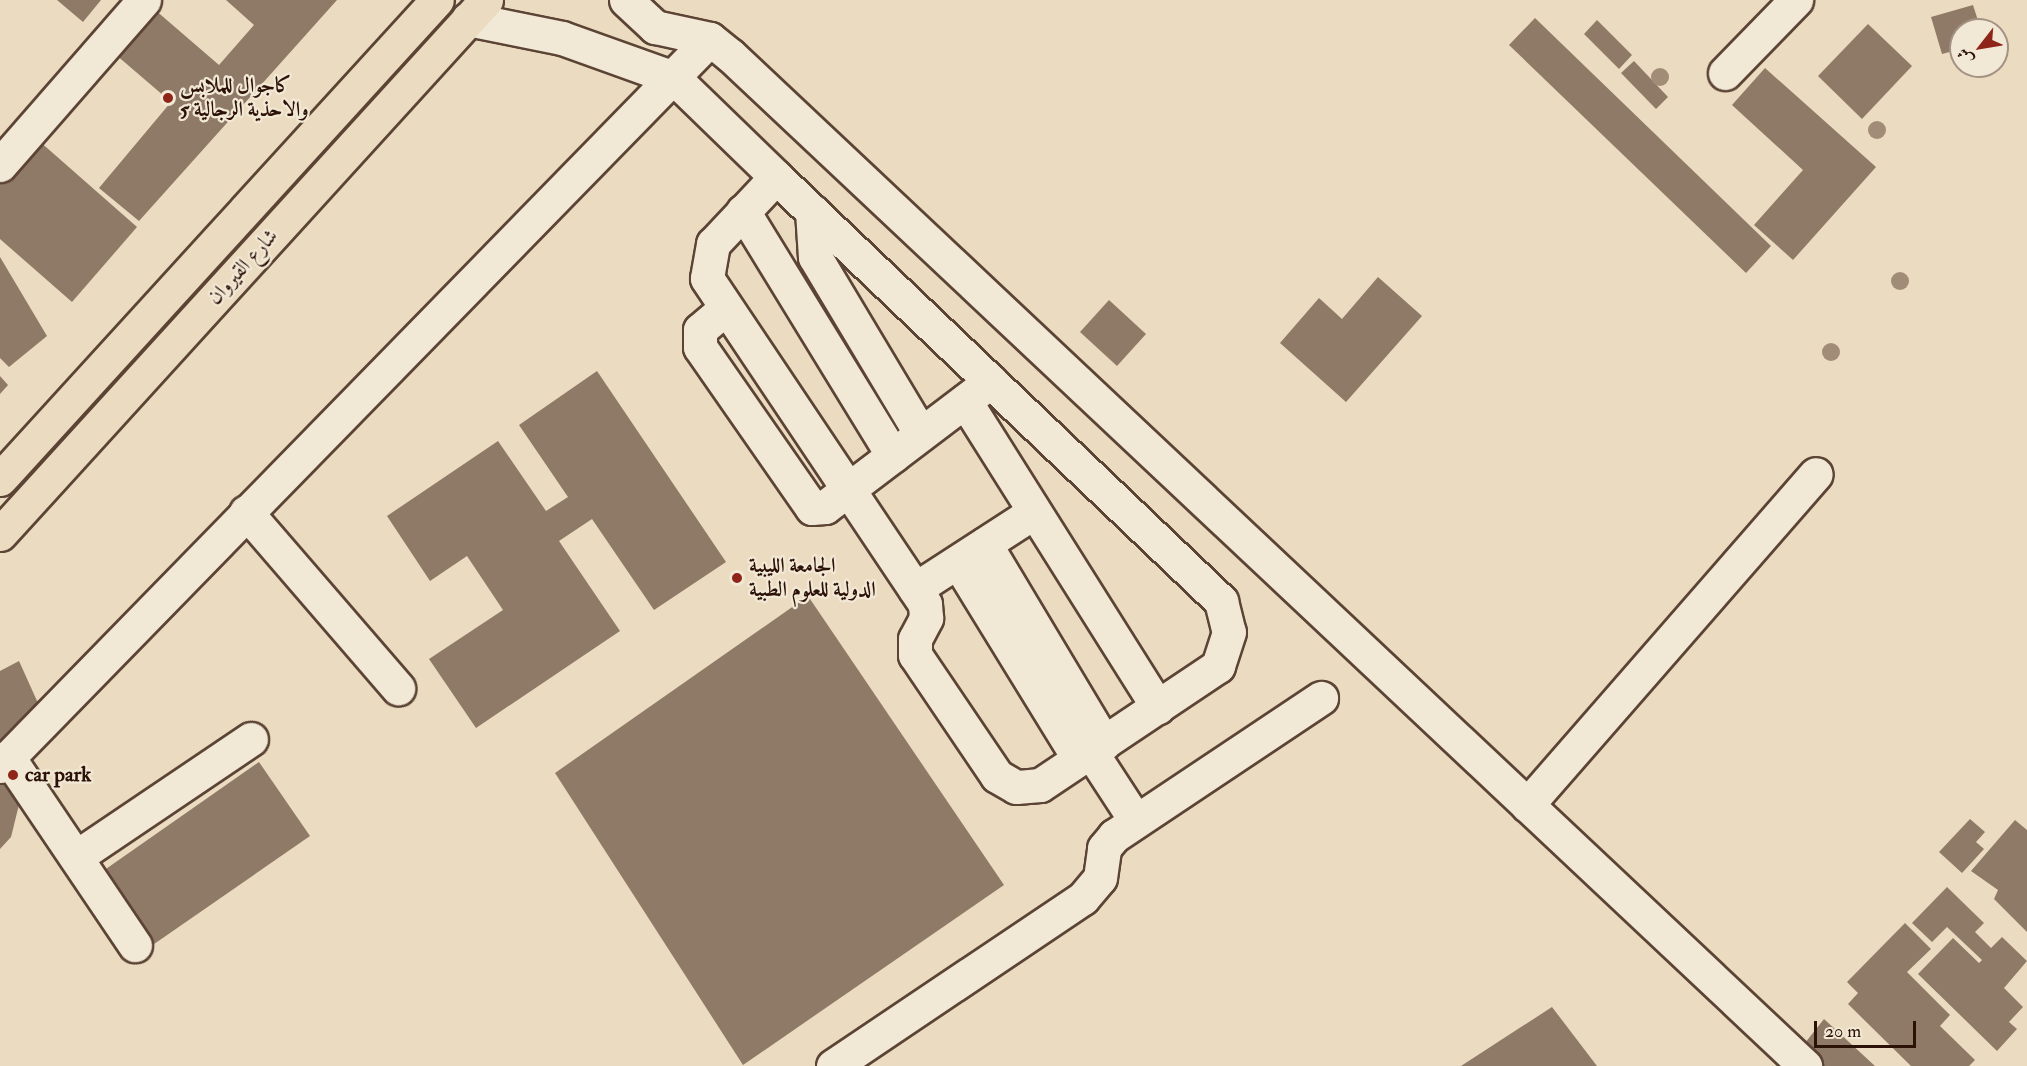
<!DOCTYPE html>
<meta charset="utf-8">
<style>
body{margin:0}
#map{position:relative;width:2027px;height:1066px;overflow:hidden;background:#ebdbc0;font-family:"IM FELL Double Pica",Amiri,serif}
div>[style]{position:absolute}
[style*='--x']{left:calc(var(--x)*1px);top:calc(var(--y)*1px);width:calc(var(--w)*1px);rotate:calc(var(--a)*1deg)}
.building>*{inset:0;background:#8f7a67}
.roads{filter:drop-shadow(2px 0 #5c4435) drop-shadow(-2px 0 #5c4435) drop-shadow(0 2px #5c4435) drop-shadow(0 -2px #5c4435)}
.minor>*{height:33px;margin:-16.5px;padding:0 16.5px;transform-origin:16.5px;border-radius:16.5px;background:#f2e8d6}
.major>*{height:33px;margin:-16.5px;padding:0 16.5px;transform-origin:16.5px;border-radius:16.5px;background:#ebdbc0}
.trees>*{width:18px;height:18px;margin:-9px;border-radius:50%;background:#a18c78}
.dots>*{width:16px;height:16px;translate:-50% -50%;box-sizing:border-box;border:3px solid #f2e8d6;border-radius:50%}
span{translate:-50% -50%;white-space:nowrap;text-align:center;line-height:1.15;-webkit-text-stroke:4.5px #f2e8d6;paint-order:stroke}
.poi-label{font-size:21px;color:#2c1107;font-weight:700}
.left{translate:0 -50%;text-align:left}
.street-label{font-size:21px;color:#2c1107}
.north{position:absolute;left:1949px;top:18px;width:60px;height:60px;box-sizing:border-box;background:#f2e8d6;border:2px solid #a39283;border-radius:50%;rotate:239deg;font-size:16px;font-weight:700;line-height:24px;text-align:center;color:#2c1107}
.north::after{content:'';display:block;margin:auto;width:21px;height:27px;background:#8f2418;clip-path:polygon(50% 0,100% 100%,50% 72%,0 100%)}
.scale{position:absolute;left:1814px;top:1021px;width:102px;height:27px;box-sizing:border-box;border:3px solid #2c1107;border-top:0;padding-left:8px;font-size:18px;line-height:21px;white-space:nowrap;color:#2c1107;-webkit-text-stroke:4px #f2e8d6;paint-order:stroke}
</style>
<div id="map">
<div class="building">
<i style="clip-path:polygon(57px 0,101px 0,83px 22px)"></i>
<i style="clip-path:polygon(226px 0,337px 0,139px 221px,99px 188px,171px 102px,115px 54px,154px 9px,219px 65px,254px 25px)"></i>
<i style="clip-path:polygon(1973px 5px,1981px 30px,1961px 30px,1961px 49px,1942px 54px,1931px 17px)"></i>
<i style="clip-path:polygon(1535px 18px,1771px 246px,1746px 273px,1509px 45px)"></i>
<i style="clip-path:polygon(1597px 20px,1632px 55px,1619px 69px,1584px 34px)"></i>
<i style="clip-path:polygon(1868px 24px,1912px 66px,1862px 119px,1818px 76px)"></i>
<i style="clip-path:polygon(1634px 61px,1668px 97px,1656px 109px,1621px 73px)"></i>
<i style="clip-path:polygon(1765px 68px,1876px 167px,1793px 260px,1754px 225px,1803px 170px,1732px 105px)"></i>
<i style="clip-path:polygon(38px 140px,137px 227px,72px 302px,0 239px,0 184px)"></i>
<i style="clip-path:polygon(0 257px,47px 336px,9px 367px,0 358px)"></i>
<i style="clip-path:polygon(1378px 277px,1422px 316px,1346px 402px,1280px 343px,1319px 298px,1342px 319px)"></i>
<i style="clip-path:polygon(1109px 300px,1146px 334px,1117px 366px,1080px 332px)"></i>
<i style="clip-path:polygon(597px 371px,726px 562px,654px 610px,592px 519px,559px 541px,620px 631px,476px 728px,429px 659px,503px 610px,467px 556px,430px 581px,387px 516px,498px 441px,546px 511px,568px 497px,519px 425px)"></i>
<i style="clip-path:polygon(0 376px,8px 385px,0 394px)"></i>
<i style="clip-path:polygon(808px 596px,1004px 885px,743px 1065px,555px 773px)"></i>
<i style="clip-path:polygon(19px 661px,42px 712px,11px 837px,0 849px,0 671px)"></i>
<i style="clip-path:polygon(259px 762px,310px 836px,144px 951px,93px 878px)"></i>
<i style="clip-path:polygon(1970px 819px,1985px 832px,1976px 842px,1984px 849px,1962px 873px,1939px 852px)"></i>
<i style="clip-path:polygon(2015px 820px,2027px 830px,2027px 932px,1994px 899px,1998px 890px,1971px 871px)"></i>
<i style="clip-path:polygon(1947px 887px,1984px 923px,1975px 932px,1991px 948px,2002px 937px,2027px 961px,2004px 988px,2023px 1007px,2009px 1022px,2017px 1029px,1997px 1051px,1918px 974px,1953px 938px,1979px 963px,1982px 960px,1947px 927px,1932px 942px,1912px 923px)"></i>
<i style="clip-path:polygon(1905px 923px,1931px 949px,1907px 972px,1950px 1015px,1940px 1026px,1975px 1060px,1969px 1066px,1911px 1066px,1848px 1004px,1858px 993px,1847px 982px)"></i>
<i style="clip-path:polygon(1552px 1007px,1597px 1066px,1461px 1066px)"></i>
<i style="clip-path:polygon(1824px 1019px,1875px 1066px,1821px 1066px,1801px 1048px)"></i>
</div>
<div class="roads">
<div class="minor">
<i style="--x:626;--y:0;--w:40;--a:43"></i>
<i style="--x:655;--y:27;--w:56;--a:12.3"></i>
<i style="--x:710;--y:39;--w:26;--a:39"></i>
<i style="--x:730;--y:55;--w:1476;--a:43.24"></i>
<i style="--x:468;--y:19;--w:96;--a:11.4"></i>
<i style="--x:562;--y:38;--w:119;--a:19.7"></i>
<i style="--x:674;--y:78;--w:142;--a:44.1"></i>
<i style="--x:1725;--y:73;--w:102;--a:-45.8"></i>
<i style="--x:0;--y:165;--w:219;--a:-48.9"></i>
<i style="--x:776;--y:177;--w:615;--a:43.62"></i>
<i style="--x:1221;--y:601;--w:32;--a:76"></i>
<i style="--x:1229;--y:632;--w:36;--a:108"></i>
<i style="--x:1218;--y:666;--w:214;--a:146.2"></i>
<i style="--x:1040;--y:785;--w:24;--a:175"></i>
<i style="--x:1016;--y:787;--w:22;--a:-150"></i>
<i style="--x:997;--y:776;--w:146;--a:-124.1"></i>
<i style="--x:915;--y:655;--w:16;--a:-90"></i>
<i style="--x:915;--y:639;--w:24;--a:-62"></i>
<i style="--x:926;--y:618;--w:14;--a:-94"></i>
<i style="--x:925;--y:604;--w:392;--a:-123.8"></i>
<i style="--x:707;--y:278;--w:35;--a:-80"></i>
<i style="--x:713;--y:244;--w:92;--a:-46.8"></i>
<i style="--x:743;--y:211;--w:287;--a:58.5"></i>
<i style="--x:812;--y:211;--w:46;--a:86.3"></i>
<i style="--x:815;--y:257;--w:206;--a:59.1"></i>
<i style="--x:726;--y:308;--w:34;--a:140"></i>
<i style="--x:700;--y:330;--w:17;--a:90"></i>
<i style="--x:700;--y:347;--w:196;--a:55.2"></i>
<i style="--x:812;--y:508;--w:13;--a:-4"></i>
<i style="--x:825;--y:507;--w:208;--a:-37.2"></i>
<i style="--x:965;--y:401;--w:362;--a:57.8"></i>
<i style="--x:246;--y:512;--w:233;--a:49.2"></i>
<i style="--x:985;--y:544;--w:232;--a:59.1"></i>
<i style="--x:958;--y:562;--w:231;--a:58.4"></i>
<i style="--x:915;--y:589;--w:142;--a:-32.9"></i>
<i style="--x:1091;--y:752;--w:82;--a:56.9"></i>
<i style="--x:8;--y:757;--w:227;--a:56"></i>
<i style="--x:0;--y:766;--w:1016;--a:-45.68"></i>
<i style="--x:1527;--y:805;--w:439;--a:-48.9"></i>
<i style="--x:76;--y:857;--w:211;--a:-34"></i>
<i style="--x:833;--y:1066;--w:301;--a:-33.9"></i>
<i style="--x:1083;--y:898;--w:26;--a:-50"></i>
<i style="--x:1100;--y:878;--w:30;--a:-82"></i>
<i style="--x:1104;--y:848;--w:16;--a:-50"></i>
<i style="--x:1114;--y:836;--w:249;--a:-33.7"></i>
</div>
<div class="major">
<i style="--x:0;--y:479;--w:648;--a:-47.63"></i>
<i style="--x:0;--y:534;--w:722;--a:-47.69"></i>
</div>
</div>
<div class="trees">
<i style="left:1660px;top:77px"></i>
<i style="left:1877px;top:130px"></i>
<i style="left:1900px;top:281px"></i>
<i style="left:1831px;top:352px"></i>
</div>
<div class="dots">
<i style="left:168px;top:98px;background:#8f2418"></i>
<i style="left:737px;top:578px;background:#8f2418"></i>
<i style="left:13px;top:775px;background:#8f2418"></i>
</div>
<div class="poi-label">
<span class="left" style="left:180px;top:98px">كاجوال للملابس<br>والاحذية الرجالية 5</span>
<span class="left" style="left:749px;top:578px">الجامعة الليبية<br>الدولية للعلوم الطبية</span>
<span class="left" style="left:25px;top:775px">car park</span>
</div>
<div class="street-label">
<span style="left:243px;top:267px;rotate:-48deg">شارع القيروان</span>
</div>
<div class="north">ش</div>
<div class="scale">20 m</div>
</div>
